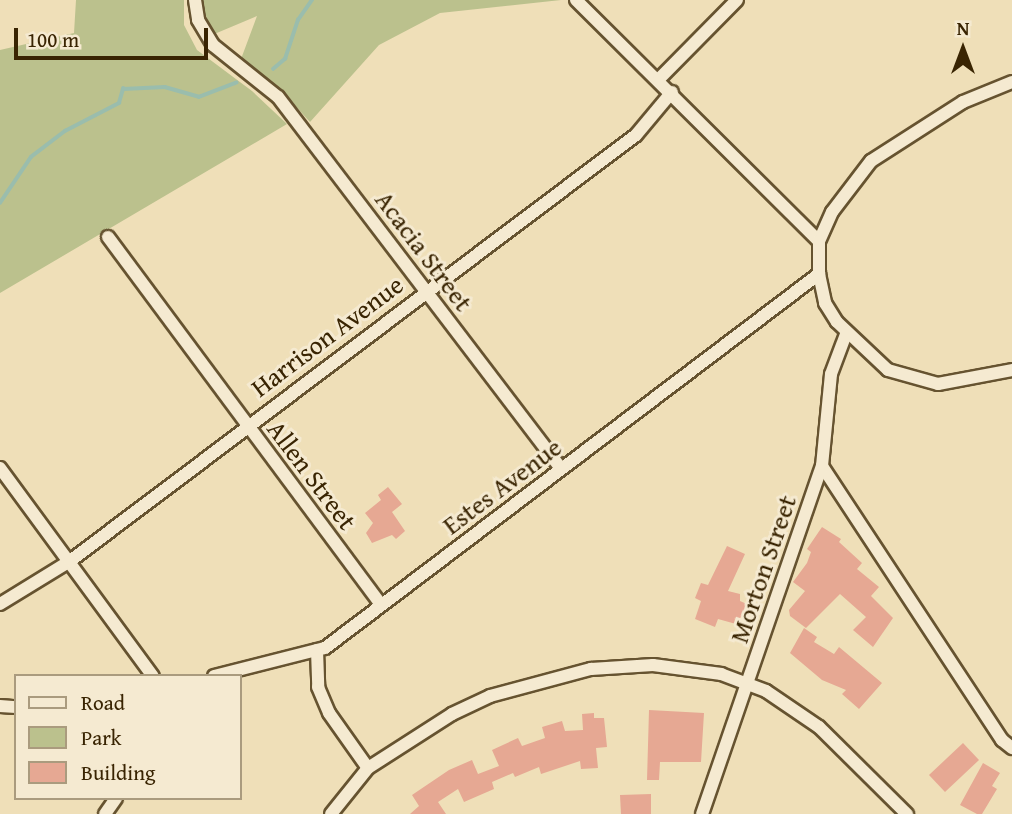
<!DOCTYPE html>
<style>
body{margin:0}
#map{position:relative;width:1012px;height:814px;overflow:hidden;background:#efdfb8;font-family:"Gentium Book Plus",serif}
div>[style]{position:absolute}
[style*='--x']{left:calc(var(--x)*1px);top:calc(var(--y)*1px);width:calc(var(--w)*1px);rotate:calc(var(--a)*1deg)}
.green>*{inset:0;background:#bbc18d}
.stream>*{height:3.5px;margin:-1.75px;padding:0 1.75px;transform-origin:1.75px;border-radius:1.75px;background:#9abdad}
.building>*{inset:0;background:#e6a893}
.roads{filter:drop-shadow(2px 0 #665330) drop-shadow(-2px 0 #665330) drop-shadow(0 2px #665330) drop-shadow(0 -2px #665330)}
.minor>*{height:12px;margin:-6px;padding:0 6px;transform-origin:6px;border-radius:6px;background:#f5ead1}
span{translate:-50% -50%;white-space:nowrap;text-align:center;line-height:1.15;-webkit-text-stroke:6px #f5ead1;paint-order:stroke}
.street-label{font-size:26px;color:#392402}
.legend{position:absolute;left:14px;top:674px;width:228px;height:126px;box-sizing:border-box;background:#f5ead1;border:2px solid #aa9b7e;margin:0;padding:9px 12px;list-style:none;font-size:21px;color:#392402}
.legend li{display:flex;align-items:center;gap:14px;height:35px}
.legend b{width:35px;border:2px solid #aa9b7e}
.north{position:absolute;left:928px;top:14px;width:70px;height:70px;-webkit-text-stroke:5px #f5ead1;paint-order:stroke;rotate:0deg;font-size:19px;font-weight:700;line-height:28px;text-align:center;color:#392402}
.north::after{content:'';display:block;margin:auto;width:24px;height:32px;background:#392402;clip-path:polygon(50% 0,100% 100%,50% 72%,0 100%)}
.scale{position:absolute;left:14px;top:28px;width:194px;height:32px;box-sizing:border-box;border:4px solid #392402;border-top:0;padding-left:9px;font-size:21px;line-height:24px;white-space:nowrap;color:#392402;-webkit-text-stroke:5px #f5ead1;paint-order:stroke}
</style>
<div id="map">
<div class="green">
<i style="clip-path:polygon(76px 0,184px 0,184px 25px,197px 50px,252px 91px,287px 124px,0 293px,0 50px,74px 33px)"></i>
<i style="clip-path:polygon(201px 0,561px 0,440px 13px,379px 45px,310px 122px,278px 87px,241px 59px,257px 16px,212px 35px)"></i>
</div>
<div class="stream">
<i style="--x:273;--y:69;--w:16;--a:-40"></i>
<i style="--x:285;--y:59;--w:41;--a:-71.6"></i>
<i style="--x:298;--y:20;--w:24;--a:-55"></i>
<i style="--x:0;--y:203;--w:55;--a:-56"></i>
<i style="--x:31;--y:157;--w:43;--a:-37.4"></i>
<i style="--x:65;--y:131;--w:61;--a:-27.4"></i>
<i style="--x:119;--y:103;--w:15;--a:-74"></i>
<i style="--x:123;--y:89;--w:42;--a:-2.7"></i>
<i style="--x:165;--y:87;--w:35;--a:16"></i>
<i style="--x:199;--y:97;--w:40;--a:-21"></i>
</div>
<div class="building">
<i style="clip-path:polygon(388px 487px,402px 504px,392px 512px,405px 531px,396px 539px,392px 535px,372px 543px,366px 533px,373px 523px,365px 513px,381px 500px,378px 495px)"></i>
<i style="clip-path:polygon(822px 527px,841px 539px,839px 542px,862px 563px,857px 569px,879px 587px,871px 596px,893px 618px,873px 647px,853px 630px,866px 617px,840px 594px,806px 628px,790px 616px,789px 610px,805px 591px,793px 582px,807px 563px,811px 552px,807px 549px)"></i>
<i style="clip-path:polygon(727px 546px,745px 554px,728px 591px,740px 594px,740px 601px,749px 605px,736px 624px,718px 619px,715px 627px,695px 619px,701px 601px,695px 598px,701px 583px,708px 585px)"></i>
<i style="clip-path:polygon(804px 628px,817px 637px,814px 642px,834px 654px,839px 647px,882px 683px,859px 709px,842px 694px,846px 690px,822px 680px,790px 653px)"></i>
<i style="clip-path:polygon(649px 710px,704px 713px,701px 762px,660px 762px,659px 780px,647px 780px)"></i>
<i style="clip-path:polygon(594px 713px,594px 718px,604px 718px,607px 747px,596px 748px,598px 768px,581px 769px,580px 761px,541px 774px,539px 767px,515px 777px,513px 773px,492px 782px,494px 789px,464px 802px,458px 789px,438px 802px,446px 814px,410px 814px,419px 806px,412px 795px,449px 770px,472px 760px,478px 774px,499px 766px,492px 750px,518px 738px,522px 746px,545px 738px,542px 727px,562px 721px,565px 731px,583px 730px,582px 714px)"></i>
<i style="clip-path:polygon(963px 743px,979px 760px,945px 792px,929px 775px)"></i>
<i style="clip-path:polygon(983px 763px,1000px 773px,992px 786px,997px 789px,982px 814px,977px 814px,960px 805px)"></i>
<i style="clip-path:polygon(651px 794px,651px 814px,621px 814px,620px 795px)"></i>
</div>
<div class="roads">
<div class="minor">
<i style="--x:195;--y:0;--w:20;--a:81"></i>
<i style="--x:198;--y:20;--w:29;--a:59"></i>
<i style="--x:213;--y:45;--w:83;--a:38.7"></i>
<i style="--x:278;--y:97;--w:467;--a:52.7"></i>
<i style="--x:576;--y:0;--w:342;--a:44.8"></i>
<i style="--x:659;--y:79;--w:111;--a:-45.4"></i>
<i style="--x:1012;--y:82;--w:53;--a:157.8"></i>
<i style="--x:963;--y:102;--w:109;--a:147.3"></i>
<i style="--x:871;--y:161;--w:64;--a:127.4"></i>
<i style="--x:832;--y:212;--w:32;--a:114"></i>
<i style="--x:819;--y:241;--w:33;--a:90"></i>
<i style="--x:819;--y:274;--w:30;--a:78"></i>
<i style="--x:825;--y:303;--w:22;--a:58"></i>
<i style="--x:837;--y:322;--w:70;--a:43.3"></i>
<i style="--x:888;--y:370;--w:52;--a:15.6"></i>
<i style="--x:938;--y:384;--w:75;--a:-10.7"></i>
<i style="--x:108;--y:237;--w:458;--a:53.4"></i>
<i style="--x:822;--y:466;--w:328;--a:56.7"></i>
<i style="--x:1002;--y:740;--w:13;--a:39"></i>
<i style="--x:0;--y:468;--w:258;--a:53.7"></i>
<i style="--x:0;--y:604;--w:82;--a:-31.6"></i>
<i style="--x:70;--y:561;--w:708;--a:-36.97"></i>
<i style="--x:636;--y:135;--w:56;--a:-50.1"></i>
<i style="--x:317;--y:650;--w:37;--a:88"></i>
<i style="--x:318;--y:687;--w:28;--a:67"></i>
<i style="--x:329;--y:713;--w:67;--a:54.7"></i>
<i style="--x:214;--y:676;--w:114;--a:-14.2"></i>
<i style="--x:325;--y:648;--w:620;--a:-37.13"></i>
<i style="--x:0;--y:706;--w:16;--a:4"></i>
<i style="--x:105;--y:814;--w:19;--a:-55"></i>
<i style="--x:331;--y:814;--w:59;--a:-51.2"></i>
<i style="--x:368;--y:768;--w:100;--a:-32.7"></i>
<i style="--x:452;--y:714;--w:42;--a:-25.3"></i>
<i style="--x:490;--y:696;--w:105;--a:-15"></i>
<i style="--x:591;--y:669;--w:62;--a:-3.7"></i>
<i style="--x:653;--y:665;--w:69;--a:7.5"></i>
<i style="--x:721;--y:674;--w:48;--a:20.7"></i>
<i style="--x:766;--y:691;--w:64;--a:34.2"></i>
<i style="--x:819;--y:727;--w:124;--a:44.7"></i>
<i style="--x:702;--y:814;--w:368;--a:-71"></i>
<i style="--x:822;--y:466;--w:92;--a:-84.4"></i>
<i style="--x:831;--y:374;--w:43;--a:-69.4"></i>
</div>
</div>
<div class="street-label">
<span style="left:424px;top:251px;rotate:53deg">Acacia Street</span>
<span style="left:327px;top:336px;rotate:-37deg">Harrison Avenue</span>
<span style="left:312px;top:475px;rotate:53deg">Allen Street</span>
<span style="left:502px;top:486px;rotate:-37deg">Estes Avenue</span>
<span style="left:763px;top:569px;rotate:-71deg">Morton Street</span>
</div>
<ul class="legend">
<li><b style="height:9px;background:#f5ead1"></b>Road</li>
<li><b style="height:19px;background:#bbc18d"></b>Park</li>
<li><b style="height:19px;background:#e6a893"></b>Building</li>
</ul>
<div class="north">N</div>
<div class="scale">100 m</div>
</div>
